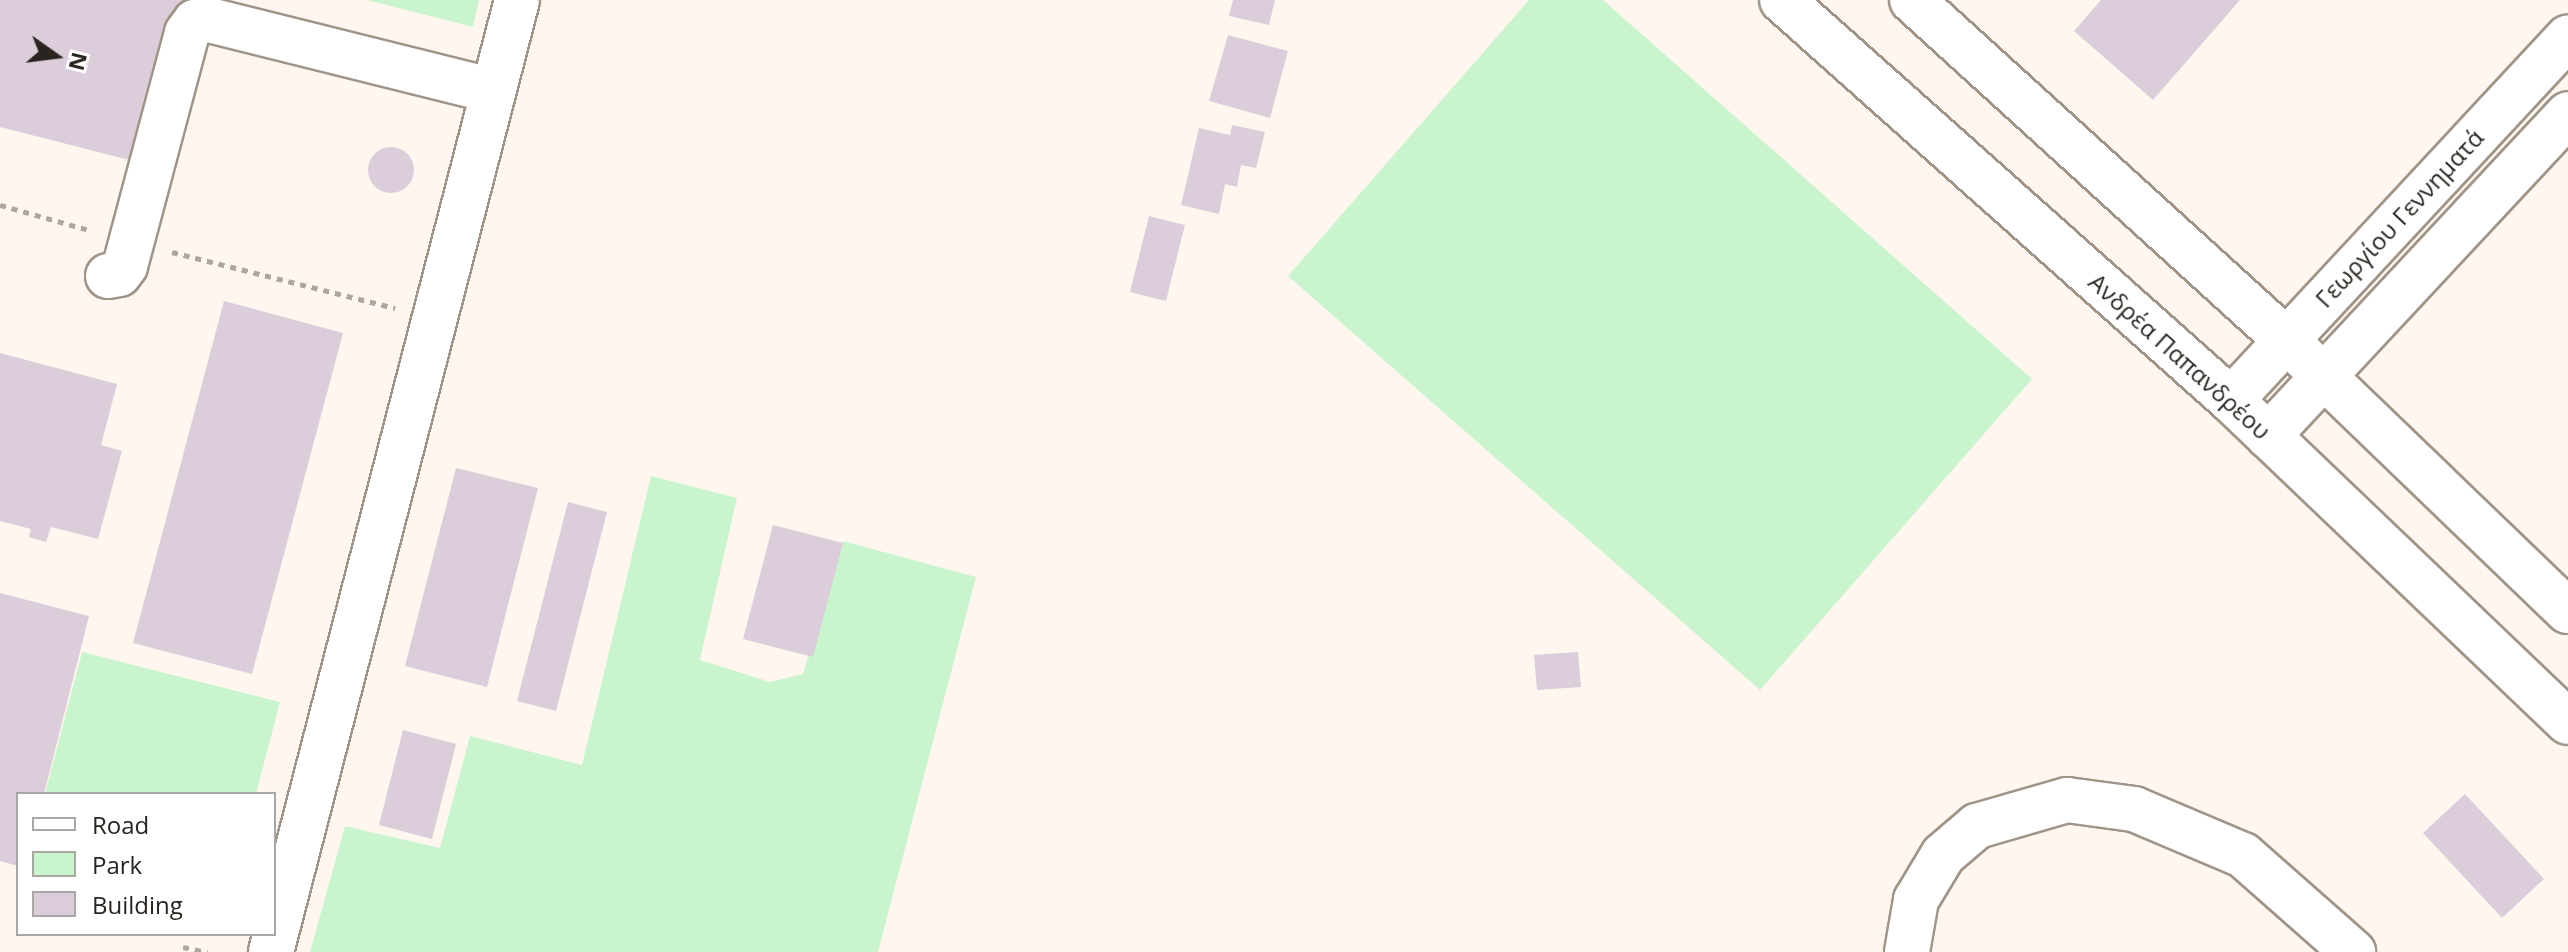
<!DOCTYPE html>
<meta charset="utf-8">
<style>
body{margin:0}
#map{position:relative;width:2568px;height:952px;overflow:hidden;background:#fff7ef;font-family:"Open Sans",sans-serif}
div>[style]{position:absolute}
[style*='--x']{left:calc(var(--x)*1px);top:calc(var(--y)*1px);width:calc(var(--w)*1px);rotate:calc(var(--a)*1deg)}
.green>*{inset:0;background:#c9f4ce}
.building>*{inset:0;background:#dbcdda}
.round{border-radius:50%}
.path>*{height:5px;margin-top:-2.5px;transform-origin:0;background:repeating-linear-gradient(90deg,#ada69f 0 6px,transparent 0 12px)}
.roads{filter:drop-shadow(2px 0 #a09488) drop-shadow(-2px 0 #a09488) drop-shadow(0 2px #a09488) drop-shadow(0 -2px #a09488)}
.minor>*{height:44px;margin:-22px;padding:0 22px;transform-origin:22px;border-radius:22px;background:#fff}
span{translate:-50% -50%;white-space:nowrap;text-align:center;line-height:1.15;-webkit-text-stroke:8px #fff;paint-order:stroke}
.street-label{font-size:24px;color:#29241f}
.legend{position:absolute;left:16px;top:792px;width:260px;height:144px;box-sizing:border-box;background:#fff;border:2px solid #a9a7a5;margin:0;padding:10px 14px;list-style:none;font-size:24px;color:#29241f}
.legend li{display:flex;align-items:center;gap:16px;height:40px}
.legend b{width:40px;border:2px solid #a9a7a5}
.north{position:absolute;left:16px;top:16px;width:80px;height:80px;-webkit-text-stroke:6px #fff;paint-order:stroke;rotate:104deg;font-size:22px;font-weight:700;line-height:32px;text-align:center;color:#29241f}
.north::after{content:'';display:block;margin:auto;width:28px;height:36px;background:#29241f;clip-path:polygon(50% 0,100% 100%,50% 72%,0 100%)}
</style>
<div id="map">
<div class="green">
<i style="clip-path:polygon(367px 0,479px 0,473px 27px)"></i>
<i style="clip-path:polygon(1529px 0,1603px 0,2032px 379px,1760px 690px,1288px 276px)"></i>
<i style="clip-path:polygon(651px 476px,737px 498px,700px 660px,770px 682px,803px 674px,843px 541px,976px 577px,878px 952px,310px 952px,345px 826px,440px 848px,470px 736px,582px 765px)"></i>
<i style="clip-path:polygon(82px 652px,280px 702px,256px 794px,45px 794px)"></i>
</div>
<div class="building">
<i style="clip-path:polygon(0 0,185px 0,145px 164px,0 127px)"></i>
<i style="clip-path:polygon(1233px 0,1275px 0,1269px 25px,1229px 16px)"></i>
<i style="clip-path:polygon(2101px 0,2240px 0,2153px 100px,2074px 31px)"></i>
<i style="clip-path:polygon(1228px 35px,1288px 51px,1270px 118px,1209px 101px)"></i>
<i style="clip-path:polygon(1232px 125px,1265px 132px,1256px 168px,1241px 165px,1237px 187px,1225px 184px,1219px 214px,1181px 205px,1199px 128px,1230px 135px)"></i>
<i class="round" style="left:368px;top:147px;width:46px;height:46px"></i>
<i style="clip-path:polygon(1149px 216px,1185px 225px,1166px 301px,1130px 292px)"></i>
<i style="clip-path:polygon(224px 301px,343px 333px,252px 674px,133px 643px)"></i>
<i style="clip-path:polygon(0 353px,117px 384px,101px 445px,122px 451px,98px 539px,51px 527px,46px 542px,29px 537px,31px 529px,0 521px)"></i>
<i style="clip-path:polygon(456px 468px,538px 488px,487px 687px,405px 666px)"></i>
<i style="clip-path:polygon(568px 502px,607px 512px,556px 711px,517px 701px)"></i>
<i style="clip-path:polygon(773px 525px,843px 543px,813px 657px,743px 639px)"></i>
<i style="clip-path:polygon(0 593px,89px 616px,44px 794px,18px 794px,18px 866px,0 861px)"></i>
<i style="clip-path:polygon(1578px 652px,1581px 687px,1537px 690px,1534px 655px)"></i>
<i style="clip-path:polygon(403px 730px,456px 744px,432px 839px,379px 825px)"></i>
<i style="clip-path:polygon(2465px 794px,2544px 879px,2502px 918px,2423px 833px)"></i>
</div>
<div class="path">
<i style="--x:0;--y:205;--w:92;--a:15.7"></i>
<i style="--x:172;--y:252;--w:230;--a:14.1"></i>
<i style="--x:183;--y:947;--w:25;--a:12"></i>
</div>
<div class="roads">
<div class="minor">
<i style="--x:1782;--y:0;--w:601;--a:41.7"></i>
<i style="--x:2231;--y:400;--w:466;--a:43.7"></i>
<i style="--x:1912;--y:0;--w:505;--a:42.27"></i>
<i style="--x:2286;--y:340;--w:391;--a:43.9"></i>
<i style="--x:108;--y:276;--w:11;--a:-10"></i>
<i style="--x:119;--y:274;--w:10;--a:-53"></i>
<i style="--x:125;--y:266;--w:241;--a:-75.1"></i>
<i style="--x:187;--y:33;--w:14;--a:-54"></i>
<i style="--x:195;--y:22;--w:14;--a:-8"></i>
<i style="--x:209;--y:20;--w:293;--a:14"></i>
<i style="--x:2231;--y:400;--w:495;--a:-47.1"></i>
<i style="--x:2268;--y:436;--w:440;--a:-47"></i>
<i style="--x:271;--y:952;--w:983;--a:-75.51"></i>
<i style="--x:1907;--y:952;--w:53;--a:-80.2"></i>
<i style="--x:1916;--y:900;--w:52;--a:-59"></i>
<i style="--x:1943;--y:855;--w:45;--a:-40.5"></i>
<i style="--x:1977;--y:826;--w:94;--a:-16.1"></i>
<i style="--x:2067;--y:800;--w:68;--a:7.7"></i>
<i style="--x:2134;--y:809;--w:118;--a:22.9"></i>
<i style="--x:2243;--y:855;--w:147;--a:41.4"></i>
</div>
</div>
<div class="street-label">
<span style="left:2399px;top:218px;rotate:-47deg">Γεωργίου Γεννηματά</span>
<span style="left:2180px;top:356px;rotate:42deg">Ανδρέα Παπανδρέου</span>
</div>
<ul class="legend">
<li><b style="height:10px;background:#fff"></b>Road</li>
<li><b style="height:22px;background:#c9f4ce"></b>Park</li>
<li><b style="height:22px;background:#dbcdda"></b>Building</li>
</ul>
<div class="north">N</div>
</div>
